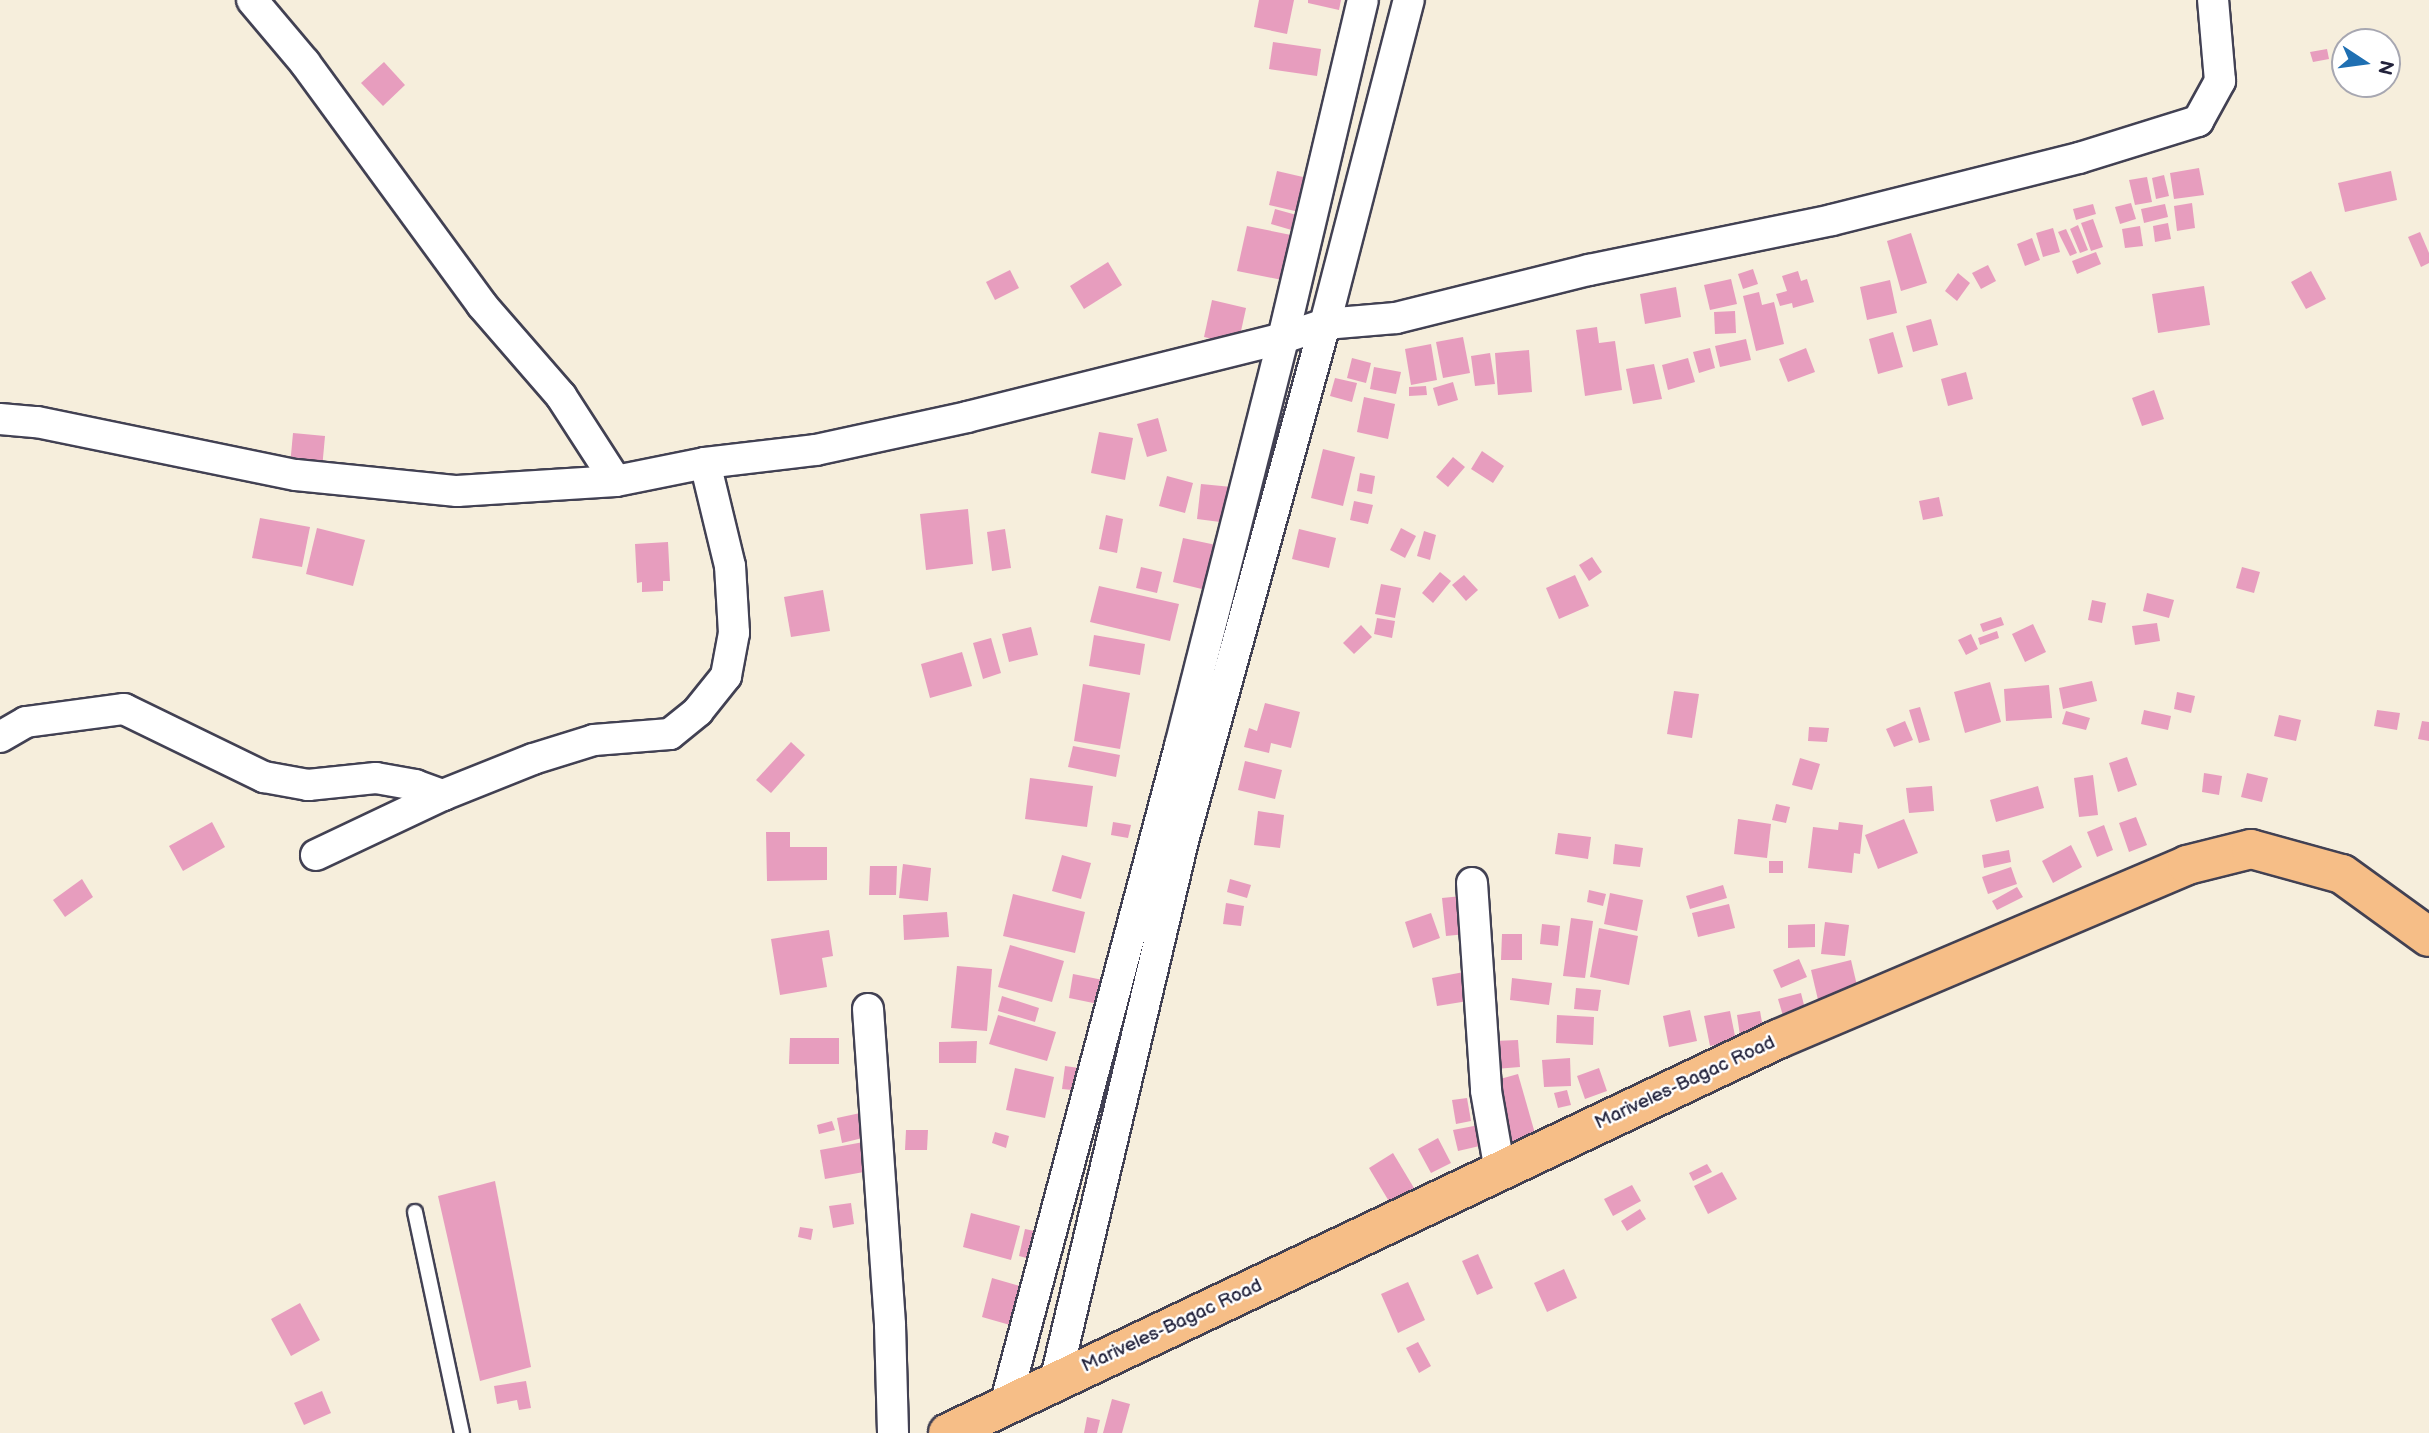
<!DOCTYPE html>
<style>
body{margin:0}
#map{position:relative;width:2429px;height:1433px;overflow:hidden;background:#f6eedc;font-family:"Balsamiq Sans",sans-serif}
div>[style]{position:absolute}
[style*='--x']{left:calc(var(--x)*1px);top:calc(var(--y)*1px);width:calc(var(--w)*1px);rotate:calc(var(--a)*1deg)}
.building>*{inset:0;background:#e79dbe}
.roads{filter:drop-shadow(2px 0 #424153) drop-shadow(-2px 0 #424153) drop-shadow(0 2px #424153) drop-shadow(0 -2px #424153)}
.service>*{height:14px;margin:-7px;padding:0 7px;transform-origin:7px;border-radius:7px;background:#fff}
.minor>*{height:30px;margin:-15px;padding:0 15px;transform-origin:15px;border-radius:15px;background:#fff}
.primary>*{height:38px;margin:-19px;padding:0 19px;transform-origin:19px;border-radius:19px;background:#f6be87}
span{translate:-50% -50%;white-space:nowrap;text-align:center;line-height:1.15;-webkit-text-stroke:5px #fff;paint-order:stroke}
.street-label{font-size:19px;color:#22223b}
.north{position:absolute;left:2331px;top:28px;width:70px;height:70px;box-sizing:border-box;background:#fff;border:2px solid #a7a7b1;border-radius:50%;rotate:103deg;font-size:19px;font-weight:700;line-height:28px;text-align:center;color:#22223b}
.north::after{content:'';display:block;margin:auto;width:24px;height:32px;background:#1f6fb2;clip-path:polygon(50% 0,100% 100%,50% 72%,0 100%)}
</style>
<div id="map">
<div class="building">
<i style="clip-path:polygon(1259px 0,1294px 0,1287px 34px,1254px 27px)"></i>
<i style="clip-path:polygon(1308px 0,1341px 0,1339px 10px,1308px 3px)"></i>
<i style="clip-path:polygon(1273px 42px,1321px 49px,1317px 76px,1269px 69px)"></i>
<i style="clip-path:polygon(2327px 49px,2329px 59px,2313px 62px,2310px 52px)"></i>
<i style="clip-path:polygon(384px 62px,405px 85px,383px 106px,361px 83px)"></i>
<i style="clip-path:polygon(2199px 168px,2204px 195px,2174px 199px,2170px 173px)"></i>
<i style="clip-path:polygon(1277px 171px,1316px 180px,1308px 214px,1269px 205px)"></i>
<i style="clip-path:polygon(2391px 171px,2397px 200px,2345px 212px,2338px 183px)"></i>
<i style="clip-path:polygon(2164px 175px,2169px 196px,2156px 199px,2152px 178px)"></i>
<i style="clip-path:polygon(2147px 177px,2152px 202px,2135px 205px,2129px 180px)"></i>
<i style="clip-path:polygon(2131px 203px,2136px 219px,2120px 224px,2115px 207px)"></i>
<i style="clip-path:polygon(2192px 203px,2195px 228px,2177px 231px,2174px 206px)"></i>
<i style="clip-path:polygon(2093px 204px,2096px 214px,2076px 220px,2073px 209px)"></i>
<i style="clip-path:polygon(2165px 204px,2168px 217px,2144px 223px,2141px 209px)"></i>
<i style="clip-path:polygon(1275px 209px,1300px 216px,1295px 231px,1271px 224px)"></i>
<i style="clip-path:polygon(2093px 219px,2103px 247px,2091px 251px,2081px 223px)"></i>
<i style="clip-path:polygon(2168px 223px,2171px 239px,2155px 242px,2153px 226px)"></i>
<i style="clip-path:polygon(2078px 225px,2088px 250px,2080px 253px,2070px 229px)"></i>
<i style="clip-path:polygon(1247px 226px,1296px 236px,1287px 281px,1237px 271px)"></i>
<i style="clip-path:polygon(2140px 226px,2143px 246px,2125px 248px,2122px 229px)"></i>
<i style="clip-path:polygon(2053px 228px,2060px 252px,2043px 257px,2036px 233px)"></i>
<i style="clip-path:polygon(2066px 229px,2077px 253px,2070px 256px,2058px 232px)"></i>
<i style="clip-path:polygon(2420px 232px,2429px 253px,2429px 263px,2421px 267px,2408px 237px)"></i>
<i style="clip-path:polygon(1911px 233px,1927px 283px,1901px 291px,1887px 241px)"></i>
<i style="clip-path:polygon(2032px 238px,2040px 260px,2025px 266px,2017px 244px)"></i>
<i style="clip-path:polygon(2096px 252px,2101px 264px,2077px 274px,2072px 261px)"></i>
<i style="clip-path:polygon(1108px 262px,1122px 285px,1084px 309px,1070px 286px)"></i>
<i style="clip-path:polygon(1988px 265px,1996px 281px,1981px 289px,1972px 273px)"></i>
<i style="clip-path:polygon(1753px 269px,1758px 284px,1743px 289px,1738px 274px)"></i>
<i style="clip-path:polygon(1010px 270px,1019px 288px,995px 300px,986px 282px)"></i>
<i style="clip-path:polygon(1798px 271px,1801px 281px,1807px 279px,1814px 302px,1793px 308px,1792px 303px,1780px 306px,1776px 294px,1787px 291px,1782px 276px)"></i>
<i style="clip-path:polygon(2311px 271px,2326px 299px,2306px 309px,2291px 282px)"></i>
<i style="clip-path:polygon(1958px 273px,1970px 283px,1957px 301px,1945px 291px)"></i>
<i style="clip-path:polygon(1731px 279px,1737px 304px,1710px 310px,1704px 285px)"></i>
<i style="clip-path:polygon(1890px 280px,1897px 313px,1867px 320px,1860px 287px)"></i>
<i style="clip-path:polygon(2204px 286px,2210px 325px,2158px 333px,2152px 294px)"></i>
<i style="clip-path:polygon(1676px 287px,1681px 317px,1645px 324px,1640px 294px)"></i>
<i style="clip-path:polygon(1759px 292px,1762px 305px,1774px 302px,1784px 344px,1756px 351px,1743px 296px)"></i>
<i style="clip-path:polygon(1212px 300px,1246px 308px,1238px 345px,1204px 337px)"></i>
<i style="clip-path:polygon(1735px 311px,1736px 333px,1715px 334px,1714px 312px)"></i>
<i style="clip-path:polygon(1931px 319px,1938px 345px,1913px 352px,1906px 326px)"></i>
<i style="clip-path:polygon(1597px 327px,1599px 343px,1615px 341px,1622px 390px,1585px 396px,1576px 330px)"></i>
<i style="clip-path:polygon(1893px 332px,1903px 367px,1878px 374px,1869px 339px)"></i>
<i style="clip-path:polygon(1463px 337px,1470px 373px,1443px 378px,1436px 342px)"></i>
<i style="clip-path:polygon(1746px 339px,1751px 360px,1720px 367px,1715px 346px)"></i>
<i style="clip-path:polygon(1431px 344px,1437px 380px,1411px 385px,1405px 349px)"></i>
<i style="clip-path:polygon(1710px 348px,1715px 368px,1699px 373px,1693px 352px)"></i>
<i style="clip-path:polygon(1806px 348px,1815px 372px,1788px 382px,1779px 359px)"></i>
<i style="clip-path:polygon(1529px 350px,1532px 392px,1498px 395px,1495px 353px)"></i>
<i style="clip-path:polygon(1490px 353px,1495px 384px,1475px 386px,1471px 356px)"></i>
<i style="clip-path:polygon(1352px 358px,1371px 363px,1366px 383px,1347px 378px)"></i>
<i style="clip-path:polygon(1688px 358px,1695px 382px,1668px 390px,1662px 365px)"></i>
<i style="clip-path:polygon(1654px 364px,1662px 399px,1633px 404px,1626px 369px)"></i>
<i style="clip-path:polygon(1374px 367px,1401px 372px,1396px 394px,1370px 389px)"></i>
<i style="clip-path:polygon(1966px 372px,1973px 399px,1948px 406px,1941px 379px)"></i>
<i style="clip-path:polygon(1335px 378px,1357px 383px,1352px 402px,1330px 396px)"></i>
<i style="clip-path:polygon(1453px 382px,1458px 400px,1438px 406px,1433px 388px)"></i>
<i style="clip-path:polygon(1426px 386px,1427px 395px,1409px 396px,1409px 387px)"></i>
<i style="clip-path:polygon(2154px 390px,2164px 419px,2142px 426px,2132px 398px)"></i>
<i style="clip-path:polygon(1364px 397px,1395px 404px,1388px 439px,1357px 432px)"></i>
<i style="clip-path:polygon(1158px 418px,1167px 451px,1147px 457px,1137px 424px)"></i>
<i style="clip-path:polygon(1099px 432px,1133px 438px,1125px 480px,1091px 473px)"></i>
<i style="clip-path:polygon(293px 433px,325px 436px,322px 469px,290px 466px)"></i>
<i style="clip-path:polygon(1323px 449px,1355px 457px,1343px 506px,1311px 498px)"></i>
<i style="clip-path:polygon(1482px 451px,1504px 466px,1493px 483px,1471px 469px)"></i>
<i style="clip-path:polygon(1453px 457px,1465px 467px,1448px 487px,1436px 477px)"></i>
<i style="clip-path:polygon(1360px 473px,1375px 476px,1372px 494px,1357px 491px)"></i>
<i style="clip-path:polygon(1167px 476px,1193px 483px,1185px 513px,1159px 506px)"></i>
<i style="clip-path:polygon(1201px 484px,1232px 487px,1228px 523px,1197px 519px)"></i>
<i style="clip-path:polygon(1939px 497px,1943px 516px,1923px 520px,1919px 501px)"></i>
<i style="clip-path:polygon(1354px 501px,1373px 505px,1368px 524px,1350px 520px)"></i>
<i style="clip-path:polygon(968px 509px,973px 564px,926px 570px,920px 514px)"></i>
<i style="clip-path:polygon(1106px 515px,1123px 519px,1117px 553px,1099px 549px)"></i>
<i style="clip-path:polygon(260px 518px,310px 527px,302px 567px,252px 558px)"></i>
<i style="clip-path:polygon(317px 528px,365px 540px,353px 586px,306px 574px)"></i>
<i style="clip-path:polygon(1401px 528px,1416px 536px,1405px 558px,1390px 550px)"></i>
<i style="clip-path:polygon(1005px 529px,1011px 568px,992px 571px,987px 532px)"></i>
<i style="clip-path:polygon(1299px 529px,1336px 538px,1329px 568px,1292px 559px)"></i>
<i style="clip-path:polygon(1424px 531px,1436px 535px,1430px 560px,1417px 556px)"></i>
<i style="clip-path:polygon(1183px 538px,1216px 545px,1206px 590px,1173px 582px)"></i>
<i style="clip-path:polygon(668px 542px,670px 581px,663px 581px,663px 591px,642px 592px,642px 582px,637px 583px,635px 544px)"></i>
<i style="clip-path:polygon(1592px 557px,1602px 572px,1589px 581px,1579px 565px)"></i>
<i style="clip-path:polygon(1141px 567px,1162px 572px,1157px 593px,1136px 588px)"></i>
<i style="clip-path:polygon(2242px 567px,2260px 572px,2254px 593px,2236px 588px)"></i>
<i style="clip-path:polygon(1440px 572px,1451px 581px,1433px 603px,1422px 593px)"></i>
<i style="clip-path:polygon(1464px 575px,1478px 590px,1466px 601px,1452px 585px)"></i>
<i style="clip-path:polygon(1575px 575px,1589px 606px,1559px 619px,1546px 588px)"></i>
<i style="clip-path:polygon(1381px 584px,1401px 588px,1395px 618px,1375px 614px)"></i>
<i style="clip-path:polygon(1099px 586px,1179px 604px,1170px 641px,1090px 622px)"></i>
<i style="clip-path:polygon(823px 590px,830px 631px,791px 637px,784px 597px)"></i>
<i style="clip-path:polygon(2147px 593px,2174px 600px,2169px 618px,2143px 611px)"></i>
<i style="clip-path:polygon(2092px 600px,2106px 603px,2102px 623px,2088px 620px)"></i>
<i style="clip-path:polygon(2001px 617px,2004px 625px,1983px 632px,1980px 624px)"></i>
<i style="clip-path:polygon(1377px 618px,1395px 621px,1392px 638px,1374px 634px)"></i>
<i style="clip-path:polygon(2157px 623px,2160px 641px,2135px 645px,2132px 626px)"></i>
<i style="clip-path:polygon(2033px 624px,2046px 652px,2025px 662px,2012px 634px)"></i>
<i style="clip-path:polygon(1361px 625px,1372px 637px,1354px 654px,1343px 643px)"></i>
<i style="clip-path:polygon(1031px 627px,1038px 655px,1009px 662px,1002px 634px)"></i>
<i style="clip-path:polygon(1997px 631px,1999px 638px,1980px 645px,1978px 638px)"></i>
<i style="clip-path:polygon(1971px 634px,1978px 649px,1966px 655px,1958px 640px)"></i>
<i style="clip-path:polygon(1094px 635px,1145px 644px,1140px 675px,1089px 666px)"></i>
<i style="clip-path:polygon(991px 638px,1001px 673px,983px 679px,973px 643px)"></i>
<i style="clip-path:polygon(962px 652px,972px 686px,930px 698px,921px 664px)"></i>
<i style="clip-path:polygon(2092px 681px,2097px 701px,2063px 709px,2059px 688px)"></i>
<i style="clip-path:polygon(1990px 682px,2001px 722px,1965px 733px,1954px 692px)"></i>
<i style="clip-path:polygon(1083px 684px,1130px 693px,1120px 749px,1074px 741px)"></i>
<i style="clip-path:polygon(2049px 685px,2052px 718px,2006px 721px,2004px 689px)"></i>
<i style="clip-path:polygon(1674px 691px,1699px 694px,1692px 738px,1667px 734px)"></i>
<i style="clip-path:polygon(2177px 692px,2195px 696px,2191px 713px,2174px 709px)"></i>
<i style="clip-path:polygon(1265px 703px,1300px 712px,1291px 748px,1271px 743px,1269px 753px,1244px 747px,1249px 728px,1257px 731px)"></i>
<i style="clip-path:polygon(1920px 707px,1930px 740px,1919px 743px,1909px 710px)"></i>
<i style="clip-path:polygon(2144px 710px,2171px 716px,2168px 730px,2141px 724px)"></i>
<i style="clip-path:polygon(2377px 710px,2400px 713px,2397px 730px,2374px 726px)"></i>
<i style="clip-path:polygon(2066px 711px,2090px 718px,2086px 730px,2062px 724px)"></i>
<i style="clip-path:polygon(2279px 715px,2301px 720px,2296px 741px,2274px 736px)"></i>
<i style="clip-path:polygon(1905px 721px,1913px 740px,1894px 747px,1886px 729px)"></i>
<i style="clip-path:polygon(2422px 721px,2429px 722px,2429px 741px,2418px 739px)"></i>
<i style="clip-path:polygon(1809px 727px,1829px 728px,1827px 742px,1808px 741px)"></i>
<i style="clip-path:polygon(791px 742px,805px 755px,771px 793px,756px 780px)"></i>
<i style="clip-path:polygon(1073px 746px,1120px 755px,1116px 777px,1068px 767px)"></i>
<i style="clip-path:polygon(2127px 757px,2137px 785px,2118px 792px,2109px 763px)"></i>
<i style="clip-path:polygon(1800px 758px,1820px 764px,1812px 790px,1792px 785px)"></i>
<i style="clip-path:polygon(1245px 761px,1282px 770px,1275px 799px,1238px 790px)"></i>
<i style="clip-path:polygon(2204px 773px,2222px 776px,2219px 795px,2202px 792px)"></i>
<i style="clip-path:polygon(2247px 773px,2268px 778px,2262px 802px,2241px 797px)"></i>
<i style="clip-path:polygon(2093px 775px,2098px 815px,2079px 817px,2074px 778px)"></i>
<i style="clip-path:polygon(1030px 778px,1093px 786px,1087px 827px,1025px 819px)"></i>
<i style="clip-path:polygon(1932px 786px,1934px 811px,1909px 813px,1906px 788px)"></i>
<i style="clip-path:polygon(2038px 786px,2044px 808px,1996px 822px,1990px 800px)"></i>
<i style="clip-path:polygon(1776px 804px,1790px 807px,1786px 823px,1772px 820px)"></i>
<i style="clip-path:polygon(1258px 811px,1284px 815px,1280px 848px,1254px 845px)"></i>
<i style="clip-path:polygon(2136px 817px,2147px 845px,2129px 852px,2119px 823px)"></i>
<i style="clip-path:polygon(1738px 819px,1771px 824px,1767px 858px,1734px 854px)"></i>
<i style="clip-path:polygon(1904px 819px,1918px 853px,1878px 869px,1865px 835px)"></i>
<i style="clip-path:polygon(212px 822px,225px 847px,183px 871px,169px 846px)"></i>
<i style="clip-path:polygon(1113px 822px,1131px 825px,1128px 838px,1111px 835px)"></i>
<i style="clip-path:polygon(1839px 822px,1863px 825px,1860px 854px,1854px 853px,1852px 873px,1808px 868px,1813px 827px,1838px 830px)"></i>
<i style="clip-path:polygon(2104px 825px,2113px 850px,2097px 857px,2087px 832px)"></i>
<i style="clip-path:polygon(766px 832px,790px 832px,790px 847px,827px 847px,827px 880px,767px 881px)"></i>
<i style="clip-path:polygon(1558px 833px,1591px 837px,1588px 859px,1555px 854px)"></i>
<i style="clip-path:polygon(1615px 844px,1643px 848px,1640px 867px,1613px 864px)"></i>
<i style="clip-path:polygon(2071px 845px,2082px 867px,2053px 883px,2042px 861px)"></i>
<i style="clip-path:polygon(2009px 850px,2011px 862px,1984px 868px,1982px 855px)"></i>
<i style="clip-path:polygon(1062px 855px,1091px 863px,1081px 899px,1052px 891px)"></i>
<i style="clip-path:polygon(1769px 861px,1783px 861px,1783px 873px,1769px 873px)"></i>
<i style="clip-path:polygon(903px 864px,931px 868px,928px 901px,899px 898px)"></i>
<i style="clip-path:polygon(870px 866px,897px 866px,896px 895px,869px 895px)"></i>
<i style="clip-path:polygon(2011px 867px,2017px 884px,1988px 894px,1982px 877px)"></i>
<i style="clip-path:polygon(82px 879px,93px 897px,65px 917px,53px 900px)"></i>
<i style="clip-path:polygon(1230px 879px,1251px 885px,1247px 898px,1227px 892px)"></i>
<i style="clip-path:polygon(1723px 885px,1727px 898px,1690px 909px,1686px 896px)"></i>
<i style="clip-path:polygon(2017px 887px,2023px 897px,1997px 910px,1992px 901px)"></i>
<i style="clip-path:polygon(1589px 890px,1606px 894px,1603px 906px,1587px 902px)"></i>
<i style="clip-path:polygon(1610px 893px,1643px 900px,1637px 931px,1604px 924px)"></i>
<i style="clip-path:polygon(1013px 894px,1085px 912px,1075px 953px,1003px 936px)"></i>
<i style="clip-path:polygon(1462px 896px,1466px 934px,1446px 936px,1442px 898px)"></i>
<i style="clip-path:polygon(1226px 903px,1244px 906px,1241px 926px,1223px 924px)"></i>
<i style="clip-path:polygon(1729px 904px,1735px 928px,1698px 937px,1692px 913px)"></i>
<i style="clip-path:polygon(947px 912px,949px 937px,904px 940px,903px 915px)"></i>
<i style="clip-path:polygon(1431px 913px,1440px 938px,1413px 948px,1405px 922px)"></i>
<i style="clip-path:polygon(1571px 918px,1593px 921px,1585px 978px,1563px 976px)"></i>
<i style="clip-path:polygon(1825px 922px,1849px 925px,1845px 956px,1821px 954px)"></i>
<i style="clip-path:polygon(1542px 924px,1560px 926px,1558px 946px,1540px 944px)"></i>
<i style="clip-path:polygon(1815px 924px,1815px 947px,1788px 948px,1788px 925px)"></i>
<i style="clip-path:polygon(1599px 928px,1638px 936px,1629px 985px,1590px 977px)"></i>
<i style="clip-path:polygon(829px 930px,833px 956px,822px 958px,827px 987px,780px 995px,771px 939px)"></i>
<i style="clip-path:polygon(1502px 934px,1522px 934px,1522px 960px,1501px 960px)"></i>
<i style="clip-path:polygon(1010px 945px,1064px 961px,1052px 1002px,998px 987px)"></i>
<i style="clip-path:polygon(1799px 959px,1807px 977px,1781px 988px,1773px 970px)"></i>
<i style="clip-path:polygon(1851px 960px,1859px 994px,1819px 1004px,1811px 970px)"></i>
<i style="clip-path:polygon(957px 966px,992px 969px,987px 1031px,951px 1028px)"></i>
<i style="clip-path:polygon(1464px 972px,1468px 1001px,1437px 1006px,1432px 978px)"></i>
<i style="clip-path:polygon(1073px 974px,1108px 981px,1103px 1005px,1069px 998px)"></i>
<i style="clip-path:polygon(1512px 978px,1552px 983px,1549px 1005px,1510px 1000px)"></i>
<i style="clip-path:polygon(1576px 988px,1601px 990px,1598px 1011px,1574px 1009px)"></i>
<i style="clip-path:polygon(1801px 993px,1806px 1013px,1784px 1019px,1778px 999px)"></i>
<i style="clip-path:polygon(1002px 996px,1039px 1008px,1035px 1022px,998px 1011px)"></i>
<i style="clip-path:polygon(1690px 1010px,1697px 1041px,1669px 1047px,1663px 1016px)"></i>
<i style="clip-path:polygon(1730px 1011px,1736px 1041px,1710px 1046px,1704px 1016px)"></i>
<i style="clip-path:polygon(1760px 1011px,1765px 1039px,1741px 1042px,1737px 1015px)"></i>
<i style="clip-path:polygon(998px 1015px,1056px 1032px,1047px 1061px,989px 1044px)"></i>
<i style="clip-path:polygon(1557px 1015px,1594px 1017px,1593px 1045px,1556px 1043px)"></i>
<i style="clip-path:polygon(790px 1038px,839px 1038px,839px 1064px,789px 1064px)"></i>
<i style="clip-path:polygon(1518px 1040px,1520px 1067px,1495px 1069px,1494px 1041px)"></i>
<i style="clip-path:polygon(977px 1041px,976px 1063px,939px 1063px,939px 1042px)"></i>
<i style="clip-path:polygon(1570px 1058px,1571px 1086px,1544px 1087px,1542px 1060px)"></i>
<i style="clip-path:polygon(1065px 1066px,1086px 1069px,1083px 1091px,1062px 1089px)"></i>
<i style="clip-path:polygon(1015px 1068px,1054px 1077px,1045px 1118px,1006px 1110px)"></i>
<i style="clip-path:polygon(1599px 1068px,1607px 1091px,1585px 1099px,1577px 1076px)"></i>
<i style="clip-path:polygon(1518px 1074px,1536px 1137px,1511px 1144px,1493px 1081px)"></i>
<i style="clip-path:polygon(1567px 1090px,1571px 1105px,1558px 1108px,1554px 1093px)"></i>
<i style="clip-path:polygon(1467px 1098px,1471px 1121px,1456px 1124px,1452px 1100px)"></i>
<i style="clip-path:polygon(865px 1112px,871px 1136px,842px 1143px,837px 1118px)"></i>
<i style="clip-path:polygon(832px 1121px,835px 1130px,819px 1134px,817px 1125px)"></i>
<i style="clip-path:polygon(1479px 1125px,1484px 1145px,1458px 1151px,1453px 1130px)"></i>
<i style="clip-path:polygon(906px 1130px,928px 1130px,927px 1150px,905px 1150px)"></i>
<i style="clip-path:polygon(995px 1132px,1009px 1136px,1006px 1148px,992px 1143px)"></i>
<i style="clip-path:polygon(1438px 1138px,1451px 1163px,1431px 1173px,1418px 1149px)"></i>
<i style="clip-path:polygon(869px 1141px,875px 1170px,825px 1179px,820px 1150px)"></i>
<i style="clip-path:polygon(1393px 1153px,1414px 1188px,1390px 1203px,1369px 1168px)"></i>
<i style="clip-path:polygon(1707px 1164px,1712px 1172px,1693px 1181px,1689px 1173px)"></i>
<i style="clip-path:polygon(1722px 1172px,1737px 1199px,1708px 1214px,1694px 1186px)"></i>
<i style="clip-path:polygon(495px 1181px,531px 1367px,480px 1381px,438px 1196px)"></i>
<i style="clip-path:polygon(1632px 1185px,1641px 1201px,1613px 1216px,1604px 1199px)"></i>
<i style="clip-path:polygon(851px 1203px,854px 1224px,833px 1228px,829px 1206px)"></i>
<i style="clip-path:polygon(1640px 1209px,1646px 1219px,1627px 1231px,1621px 1221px)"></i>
<i style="clip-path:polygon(971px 1213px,1020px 1226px,1011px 1260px,963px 1247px)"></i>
<i style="clip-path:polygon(800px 1227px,813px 1229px,811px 1240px,798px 1237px)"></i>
<i style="clip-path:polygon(1025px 1229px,1044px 1233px,1038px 1261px,1019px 1256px)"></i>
<i style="clip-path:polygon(1478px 1254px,1493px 1288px,1477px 1295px,1462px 1261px)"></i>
<i style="clip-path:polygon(1564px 1269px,1577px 1298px,1547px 1312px,1534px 1283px)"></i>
<i style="clip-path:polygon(992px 1278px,1027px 1288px,1017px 1327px,982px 1317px)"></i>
<i style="clip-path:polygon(1408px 1282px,1425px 1320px,1398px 1333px,1381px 1294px)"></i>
<i style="clip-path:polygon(300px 1303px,320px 1340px,291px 1356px,271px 1319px)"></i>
<i style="clip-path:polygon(1418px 1342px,1431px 1366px,1419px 1373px,1406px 1348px)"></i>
<i style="clip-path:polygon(526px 1381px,531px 1408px,519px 1410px,517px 1400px,497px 1404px,494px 1386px)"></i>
<i style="clip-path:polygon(322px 1391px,331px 1413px,304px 1425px,294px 1403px)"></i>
<i style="clip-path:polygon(1112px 1399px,1130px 1404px,1122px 1433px,1103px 1433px)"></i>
<i style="clip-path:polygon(1087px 1417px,1100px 1420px,1097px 1433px,1084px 1433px)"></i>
</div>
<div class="roads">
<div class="service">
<i style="--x:415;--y:1212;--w:226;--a:78"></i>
</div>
<div class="minor">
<i style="--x:252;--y:0;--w:82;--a:49.9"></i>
<i style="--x:305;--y:63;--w:300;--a:53.8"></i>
<i style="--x:482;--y:305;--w:121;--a:49"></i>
<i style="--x:561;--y:396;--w:101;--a:57.1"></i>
<i style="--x:0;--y:419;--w:37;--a:5"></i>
<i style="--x:37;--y:422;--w:264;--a:11.6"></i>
<i style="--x:296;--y:475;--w:162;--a:5.7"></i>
<i style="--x:457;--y:491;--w:159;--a:-3.6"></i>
<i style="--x:616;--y:481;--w:91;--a:-11.4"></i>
<i style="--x:705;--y:463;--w:112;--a:-6.7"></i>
<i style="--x:816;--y:450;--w:155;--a:-12.3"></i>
<i style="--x:967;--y:417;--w:326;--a:-14"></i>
<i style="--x:1283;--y:338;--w:44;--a:-18.4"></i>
<i style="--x:1325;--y:324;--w:71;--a:-4.8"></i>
<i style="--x:1396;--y:318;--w:199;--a:-14"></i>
<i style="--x:1589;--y:270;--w:248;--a:-11.6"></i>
<i style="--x:1832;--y:220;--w:255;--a:-14.1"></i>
<i style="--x:2079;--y:158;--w:125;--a:-17.3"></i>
<i style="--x:2198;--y:121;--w:46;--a:-61.2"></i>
<i style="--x:2220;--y:81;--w:81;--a:-94.9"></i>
<i style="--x:0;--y:737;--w:30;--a:-30"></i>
<i style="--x:26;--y:722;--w:99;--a:-7.6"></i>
<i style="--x:124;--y:709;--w:156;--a:25.9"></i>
<i style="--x:264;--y:777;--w:45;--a:10.3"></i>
<i style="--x:308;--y:785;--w:68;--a:-5.9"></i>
<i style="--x:376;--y:778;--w:40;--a:10"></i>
<i style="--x:415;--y:785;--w:30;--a:20"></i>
<i style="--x:316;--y:855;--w:140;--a:-25.3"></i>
<i style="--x:443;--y:795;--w:97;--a:-21.8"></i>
<i style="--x:533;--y:759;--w:64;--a:-17.3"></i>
<i style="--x:594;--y:740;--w:76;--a:-4.5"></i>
<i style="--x:670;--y:734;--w:36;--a:-39"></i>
<i style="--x:698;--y:711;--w:45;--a:-51.3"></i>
<i style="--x:726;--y:676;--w:44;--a:-79.5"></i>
<i style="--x:734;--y:633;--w:67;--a:-93.4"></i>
<i style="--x:730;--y:566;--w:106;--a:-103.6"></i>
<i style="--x:1472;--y:883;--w:208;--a:86.1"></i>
<i style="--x:1486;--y:1091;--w:81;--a:80.1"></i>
<i style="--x:868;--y:1009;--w:317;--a:86"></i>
<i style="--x:890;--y:1325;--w:108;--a:88.4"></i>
<i style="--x:1055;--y:1382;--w:556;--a:-76.69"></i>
<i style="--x:1183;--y:841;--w:536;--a:-74.64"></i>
<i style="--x:1325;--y:324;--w:335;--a:-75.5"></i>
<i style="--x:1005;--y:1405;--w:682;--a:-75.13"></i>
<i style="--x:1180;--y:746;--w:421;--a:-75.8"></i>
<i style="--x:1283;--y:338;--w:347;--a:-76.7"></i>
</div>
<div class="primary">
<i style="--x:948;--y:1433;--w:919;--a:-25.39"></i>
<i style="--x:1778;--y:1039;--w:444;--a:-23"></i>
<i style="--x:2187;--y:865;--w:66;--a:-14"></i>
<i style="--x:2251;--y:849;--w:94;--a:15.4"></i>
<i style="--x:2342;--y:874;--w:107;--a:35.9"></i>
</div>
</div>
<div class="street-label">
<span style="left:1685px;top:1083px;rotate:-25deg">Mariveles-Bagac Road</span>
<span style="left:1172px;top:1326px;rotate:-25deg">Mariveles-Bagac Road</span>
</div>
<div class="north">N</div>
</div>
